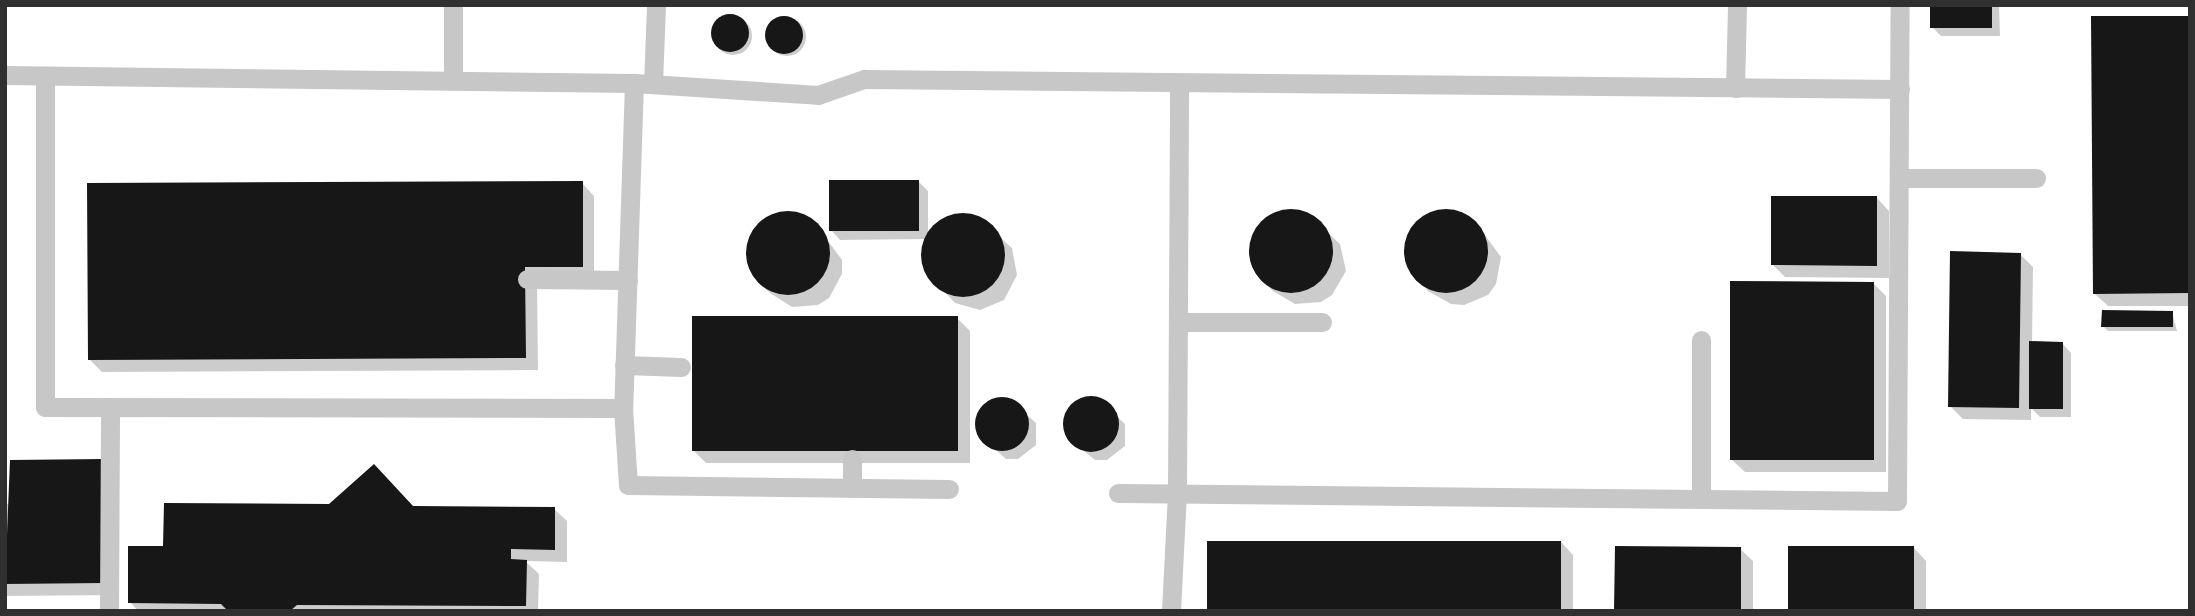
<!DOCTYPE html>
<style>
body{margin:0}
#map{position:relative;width:2195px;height:616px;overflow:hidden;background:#fff;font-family:Ubuntu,sans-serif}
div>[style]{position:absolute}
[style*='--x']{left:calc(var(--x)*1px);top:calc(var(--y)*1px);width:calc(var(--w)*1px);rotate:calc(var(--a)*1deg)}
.shadow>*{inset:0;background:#0003}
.round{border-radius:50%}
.building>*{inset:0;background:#171717}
.service>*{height:19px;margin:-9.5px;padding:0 9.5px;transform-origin:9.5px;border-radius:9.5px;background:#c7c7c7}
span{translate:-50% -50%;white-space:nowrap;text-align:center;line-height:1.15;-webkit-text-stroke:7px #fff;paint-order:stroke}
.frame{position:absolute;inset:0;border:7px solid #303030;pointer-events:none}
</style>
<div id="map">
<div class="shadow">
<i style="clip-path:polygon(1932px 5px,1999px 5px,2000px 36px,1941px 36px,1932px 27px)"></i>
<i class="round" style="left:714px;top:17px;width:38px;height:38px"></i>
<i style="clip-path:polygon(2190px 17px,2190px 306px,2108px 306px,2095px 294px)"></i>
<i class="round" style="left:768px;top:18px;width:38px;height:38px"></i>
<i style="clip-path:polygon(918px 181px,928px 191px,928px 238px,937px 223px,949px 216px,977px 217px,1012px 248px,1017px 275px,1004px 300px,980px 310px,955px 303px,925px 271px,927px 239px,840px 240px,831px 230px)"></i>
<i style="clip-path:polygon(582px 183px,594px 196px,594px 279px,537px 279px,538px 370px,102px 372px,89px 359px)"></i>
<i style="clip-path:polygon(1877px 198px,1889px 211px,1889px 278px,1785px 277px,1773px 265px)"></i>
<i style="clip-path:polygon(1292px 210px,1305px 212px,1340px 244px,1346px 271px,1332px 295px,1321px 302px,1295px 304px,1273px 291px,1260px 277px,1250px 253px,1257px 228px,1265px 219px)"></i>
<i style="clip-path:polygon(1447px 210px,1473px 219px,1501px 257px,1496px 284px,1488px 295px,1464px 305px,1451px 304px,1428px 291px,1415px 277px,1405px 253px,1406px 240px,1421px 218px)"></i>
<i style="clip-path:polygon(788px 212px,814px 222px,842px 260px,842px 274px,829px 298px,818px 305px,792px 307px,770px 293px,757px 280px,747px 256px,753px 231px,762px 222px)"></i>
<i style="clip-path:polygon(2020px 254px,2033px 267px,2032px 343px,2062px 343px,2071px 353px,2071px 417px,2040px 417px,2031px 408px,2031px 420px,1963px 419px,1950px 406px)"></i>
<i style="clip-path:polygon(1873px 283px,1886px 296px,1886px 472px,1745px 472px,1732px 460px)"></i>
<i style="clip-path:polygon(2172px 312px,2177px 331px,2108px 331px,2103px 326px)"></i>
<i style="clip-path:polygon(957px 318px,970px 331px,970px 463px,706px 463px,693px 450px)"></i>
<i style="clip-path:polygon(997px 398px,1008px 398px,1036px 423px,1036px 445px,1018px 459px,1006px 459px,979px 435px,979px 412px)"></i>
<i style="clip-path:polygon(1098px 399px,1125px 424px,1125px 446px,1107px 460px,1095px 460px,1077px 445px,1067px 435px,1065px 424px,1075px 403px)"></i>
<i style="clip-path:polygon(5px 504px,13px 504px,116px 595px,5px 596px)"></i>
<i style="clip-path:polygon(554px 509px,567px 521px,567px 562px,525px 561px,539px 574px,538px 611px,138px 611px,130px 602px,165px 548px)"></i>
<i style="clip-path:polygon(1561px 542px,1573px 555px,1573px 611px,1209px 611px)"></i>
<i style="clip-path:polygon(1914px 548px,1926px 561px,1926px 611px,1789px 611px)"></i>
<i style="clip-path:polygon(1740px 549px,1753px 561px,1753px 611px,1616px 611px)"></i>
</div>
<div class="building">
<i style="clip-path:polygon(1930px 5px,1992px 5px,1992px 28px,1930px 28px)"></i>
<i class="round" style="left:711px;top:14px;width:38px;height:38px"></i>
<i class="round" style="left:765px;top:16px;width:38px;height:38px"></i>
<i style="clip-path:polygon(2091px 16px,2190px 16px,2190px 293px,2093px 294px)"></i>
<i style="clip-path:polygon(829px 180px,919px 180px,919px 231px,829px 231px)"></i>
<i style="clip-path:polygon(583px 181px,583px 267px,525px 267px,526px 358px,88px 360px,87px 183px)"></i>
<i style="clip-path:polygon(1771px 196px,1877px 196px,1877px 266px,1771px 265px)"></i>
<i class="round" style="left:1404px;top:209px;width:84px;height:84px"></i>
<i class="round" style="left:1249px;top:209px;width:84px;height:84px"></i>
<i class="round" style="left:746px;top:211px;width:84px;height:84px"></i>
<i class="round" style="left:921px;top:213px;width:84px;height:84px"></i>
<i style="clip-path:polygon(1950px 251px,2021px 253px,2019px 408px,1948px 407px)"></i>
<i style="clip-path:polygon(1730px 281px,1874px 282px,1874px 460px,1730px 460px)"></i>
<i style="clip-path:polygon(2102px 310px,2173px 311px,2173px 327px,2101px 327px)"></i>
<i style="clip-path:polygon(692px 316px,958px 316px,958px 451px,692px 451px)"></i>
<i style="clip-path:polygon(2029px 341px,2063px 342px,2063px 409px,2029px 409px)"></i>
<i class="round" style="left:1063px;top:396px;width:56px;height:56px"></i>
<i class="round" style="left:975px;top:397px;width:54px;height:54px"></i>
<i style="clip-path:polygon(103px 459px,104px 583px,5px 584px,10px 460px)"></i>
<i style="clip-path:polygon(374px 464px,413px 506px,555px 507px,555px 550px,511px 549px,511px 559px,527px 560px,526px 606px,297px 605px,290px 611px,228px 611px,221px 604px,128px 603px,128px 546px,163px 546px,164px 503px,329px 504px)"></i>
<i style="clip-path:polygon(1207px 541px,1561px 541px,1561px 611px,1207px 611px)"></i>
<i style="clip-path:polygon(1615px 546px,1741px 547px,1741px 611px,1614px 611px)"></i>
<i style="clip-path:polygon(1788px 546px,1914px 546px,1914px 611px,1788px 611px)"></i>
</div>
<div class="service">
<i style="--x:453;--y:5;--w:75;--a:90"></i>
<i style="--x:5;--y:75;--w:629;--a:0.73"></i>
<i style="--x:634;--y:83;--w:184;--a:3.7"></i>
<i style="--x:818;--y:95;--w:49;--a:-19.2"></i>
<i style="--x:864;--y:79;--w:1036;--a:0.55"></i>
<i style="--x:45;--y:76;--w:331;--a:90"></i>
<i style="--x:45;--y:407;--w:578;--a:0.1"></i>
<i style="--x:634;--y:83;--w:325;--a:91.9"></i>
<i style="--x:623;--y:408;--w:77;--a:86.3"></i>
<i style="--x:628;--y:485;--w:321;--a:0.7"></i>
<i style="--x:653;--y:84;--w:79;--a:-87.8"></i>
<i style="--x:1735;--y:88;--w:83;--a:-88.6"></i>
<i style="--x:1900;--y:178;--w:136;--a:0"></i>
<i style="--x:527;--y:279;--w:101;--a:0.6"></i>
<i style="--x:1178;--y:322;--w:144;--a:0"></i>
<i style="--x:1701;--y:340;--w:159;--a:90"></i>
<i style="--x:624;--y:365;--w:57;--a:2"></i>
<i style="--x:852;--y:488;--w:29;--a:-90"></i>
<i style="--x:1118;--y:493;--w:779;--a:0.59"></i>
<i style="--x:1897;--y:501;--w:496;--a:-89.7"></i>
<i style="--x:109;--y:611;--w:204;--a:-89.7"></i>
<i style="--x:1171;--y:611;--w:118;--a:-87.1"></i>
<i style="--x:1177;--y:493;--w:408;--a:-89.7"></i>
</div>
<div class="frame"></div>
</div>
